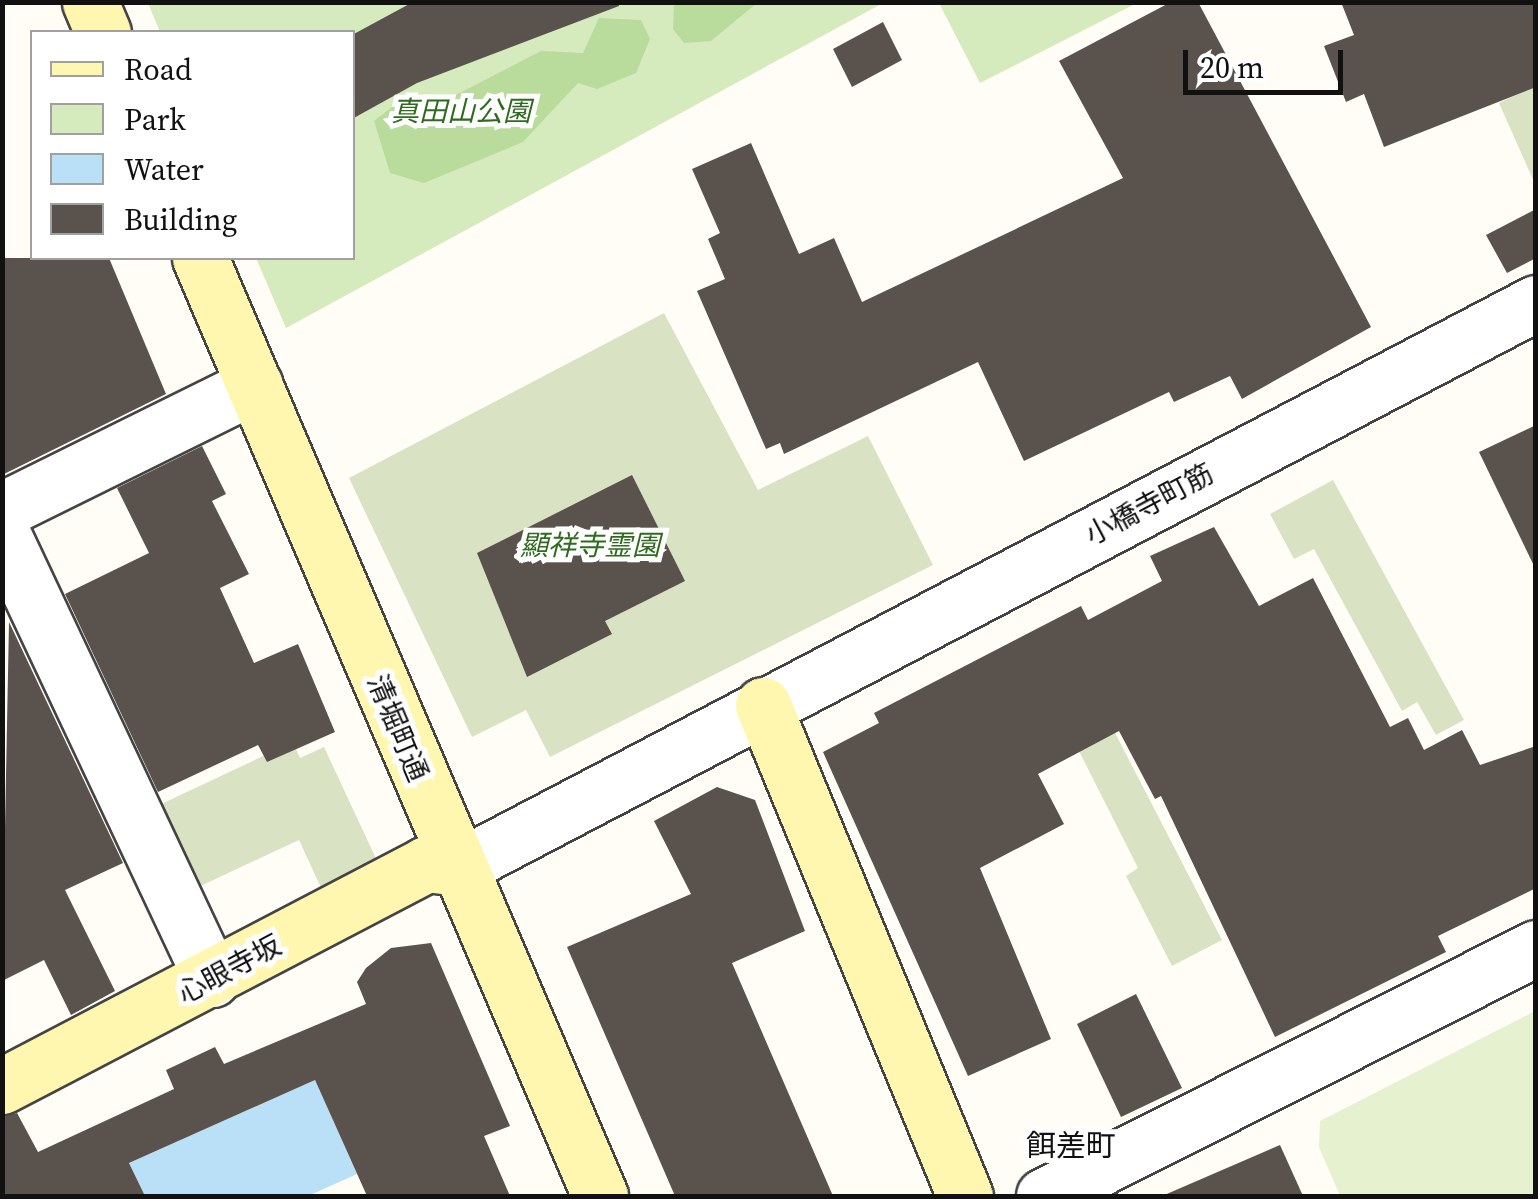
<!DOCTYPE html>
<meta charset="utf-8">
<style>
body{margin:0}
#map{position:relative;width:1538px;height:1199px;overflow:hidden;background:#fffdf5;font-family:"Source Serif 4","Noto Sans JP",serif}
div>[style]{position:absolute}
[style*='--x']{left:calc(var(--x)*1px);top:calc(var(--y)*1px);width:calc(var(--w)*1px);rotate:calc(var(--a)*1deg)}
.green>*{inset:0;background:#d5ebbd}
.forest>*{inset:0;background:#b9dc9c}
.cemetery>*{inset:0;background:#d9e3c4}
.pitch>*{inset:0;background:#e6f2cf}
.water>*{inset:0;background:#b9e0f7}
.building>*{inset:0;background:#5a524d}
.roads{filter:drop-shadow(2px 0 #444) drop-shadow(-2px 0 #444) drop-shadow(0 2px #444) drop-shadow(0 -2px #444)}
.street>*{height:55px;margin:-27.5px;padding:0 27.5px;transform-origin:27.5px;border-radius:27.5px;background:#fff}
.secondary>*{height:55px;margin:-27.5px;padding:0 27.5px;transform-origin:27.5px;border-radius:27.5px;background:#fff6b0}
span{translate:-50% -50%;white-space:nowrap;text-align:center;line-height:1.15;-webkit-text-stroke:10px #fff;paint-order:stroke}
.park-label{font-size:28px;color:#2f6b1f;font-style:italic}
.street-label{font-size:28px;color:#111}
.neighbourhood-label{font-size:30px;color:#111}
.frame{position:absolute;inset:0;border:5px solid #111;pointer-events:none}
.legend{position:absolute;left:30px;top:30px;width:325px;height:230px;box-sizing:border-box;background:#fff;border:2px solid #a0a0a0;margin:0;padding:12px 18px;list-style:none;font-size:30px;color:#111}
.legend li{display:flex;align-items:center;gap:20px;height:50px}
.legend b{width:50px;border:2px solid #a0a0a0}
.scale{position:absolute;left:1183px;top:50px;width:160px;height:45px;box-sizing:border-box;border:5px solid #111;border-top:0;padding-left:12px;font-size:30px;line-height:35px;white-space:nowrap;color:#111;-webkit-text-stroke:8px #fff;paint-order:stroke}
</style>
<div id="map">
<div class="green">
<i style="clip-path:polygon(148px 3px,883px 3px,286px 328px,256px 258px,352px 258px,352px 32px,160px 32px)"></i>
<i style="clip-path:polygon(939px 3px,1137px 3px,980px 83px)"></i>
</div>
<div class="forest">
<i style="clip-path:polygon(757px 3px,711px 41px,684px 43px,673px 29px,674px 3px)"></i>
<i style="clip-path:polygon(599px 18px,641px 20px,650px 39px,636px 73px,597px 89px,578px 83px,523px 142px,424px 183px,390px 173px,374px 121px,411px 92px,442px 102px,541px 51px,583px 53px)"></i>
</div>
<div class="cemetery">
<i style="clip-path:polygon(1535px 86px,1535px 184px,1499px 103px)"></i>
<i style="clip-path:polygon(664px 313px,758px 490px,868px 436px,933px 565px,550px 757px,526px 710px,472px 737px,349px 478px)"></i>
<i style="clip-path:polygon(1333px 480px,1464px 720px,1436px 735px,1417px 702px,1402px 711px,1314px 549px,1294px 559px,1270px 514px)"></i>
<i style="clip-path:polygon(1110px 723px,1222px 940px,1172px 966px,1126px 876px,1138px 868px,1074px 741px)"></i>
<i style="clip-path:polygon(293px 742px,300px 758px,324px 747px,379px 865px,323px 892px,299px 840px,194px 889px,155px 807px)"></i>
</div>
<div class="pitch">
<i style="clip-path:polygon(1535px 1011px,1535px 1196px,1340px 1196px,1319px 1147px,1320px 1121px)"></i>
</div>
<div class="water">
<i style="clip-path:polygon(315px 1080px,357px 1174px,308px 1196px,145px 1196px,129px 1163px)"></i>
</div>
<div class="building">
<i style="clip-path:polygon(413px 2px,618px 2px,619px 6px,417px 83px,352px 119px,352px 35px)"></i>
<i style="clip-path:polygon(1171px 2px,1198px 2px,1371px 327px,1242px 399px,1230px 376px,1174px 402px,1169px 392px,1024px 461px,978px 362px,784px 454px,780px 443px,766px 449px,697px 291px,725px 279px,708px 239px,720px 233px,692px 169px,751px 143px,799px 254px,834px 238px,862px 302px,1123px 178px,1059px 61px)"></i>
<i style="clip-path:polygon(1341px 2px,1536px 2px,1536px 87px,1384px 147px,1364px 94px,1346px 102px,1324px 46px,1354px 35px)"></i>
<i style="clip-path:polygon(883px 22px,902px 60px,852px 87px,833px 49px)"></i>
<i style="clip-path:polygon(1536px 209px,1536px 258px,1507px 273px,1486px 235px)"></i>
<i style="clip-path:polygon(3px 258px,109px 258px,166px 394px,2px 475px)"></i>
<i style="clip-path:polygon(1536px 425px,1536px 570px,1479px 452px)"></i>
<i style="clip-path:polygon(202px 446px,226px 494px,212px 501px,249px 574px,220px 588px,254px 663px,298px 644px,335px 732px,267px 762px,258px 745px,158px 792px,65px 594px,149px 553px,117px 488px)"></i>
<i style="clip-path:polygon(632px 475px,685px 581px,605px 621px,612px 634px,527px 677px,477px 553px)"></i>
<i style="clip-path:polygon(1214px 527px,1259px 606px,1313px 578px,1390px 727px,1408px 718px,1424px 750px,1462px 730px,1480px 765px,1536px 746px,1536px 888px,1438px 936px,1446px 952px,1275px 1037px,1161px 796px,1155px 799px,1119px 731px,1038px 774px,1064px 824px,980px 868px,1051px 1039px,968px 1076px,823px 752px,879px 723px,874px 713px,1081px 606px,1088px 620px,1162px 581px,1150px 556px)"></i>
<i style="clip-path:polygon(9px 622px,123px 863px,65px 890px,115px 991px,71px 1015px,44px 960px,2px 981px)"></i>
<i style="clip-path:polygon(717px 787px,755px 800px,805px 931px,732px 963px,833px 1196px,675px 1196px,567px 947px,691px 894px,654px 821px)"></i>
<i style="clip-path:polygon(431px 943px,510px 1126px,484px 1136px,510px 1196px,367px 1196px,315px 1080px,129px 1163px,145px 1196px,2px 1196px,2px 1117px,17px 1113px,38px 1152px,174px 1089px,166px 1070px,215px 1047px,224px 1064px,366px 1004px,357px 982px,366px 968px,391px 948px)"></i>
<i style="clip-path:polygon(1136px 994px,1182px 1088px,1121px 1117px,1077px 1024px)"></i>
<i style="clip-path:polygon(1280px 1145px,1303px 1196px,1162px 1196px)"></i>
</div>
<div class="roads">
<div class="street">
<i style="--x:2;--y:510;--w:282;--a:-26.3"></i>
<i style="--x:2;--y:533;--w:493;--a:64.8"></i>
<i style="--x:457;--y:868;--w:1218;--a:-27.64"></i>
<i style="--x:1044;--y:1196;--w:551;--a:-26.75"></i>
</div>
<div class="secondary">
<i style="--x:90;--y:2;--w:33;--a:67"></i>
<i style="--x:200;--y:258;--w:1020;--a:66.9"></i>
<i style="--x:763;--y:705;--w:531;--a:67.64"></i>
<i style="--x:2;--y:1086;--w:479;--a:-27.6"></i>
<i style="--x:426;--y:864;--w:31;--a:7"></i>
</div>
</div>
<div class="park-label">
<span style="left:461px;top:111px">真田山公園</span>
<span style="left:590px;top:545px">顯祥寺霊園</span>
</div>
<div class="street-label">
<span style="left:1149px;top:504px;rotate:-28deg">小橋寺町筋</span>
<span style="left:398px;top:728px;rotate:67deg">清堀町通</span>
<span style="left:229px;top:969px;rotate:-28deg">心眼寺坂</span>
</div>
<div class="neighbourhood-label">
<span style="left:1071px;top:1146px">餌差町</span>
</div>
<div class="frame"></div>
<ul class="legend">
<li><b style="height:12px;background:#fff6b0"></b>Road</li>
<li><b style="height:28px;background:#d5ebbd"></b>Park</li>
<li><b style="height:28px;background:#b9e0f7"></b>Water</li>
<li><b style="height:28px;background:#5a524d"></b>Building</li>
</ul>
<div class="scale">20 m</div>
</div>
